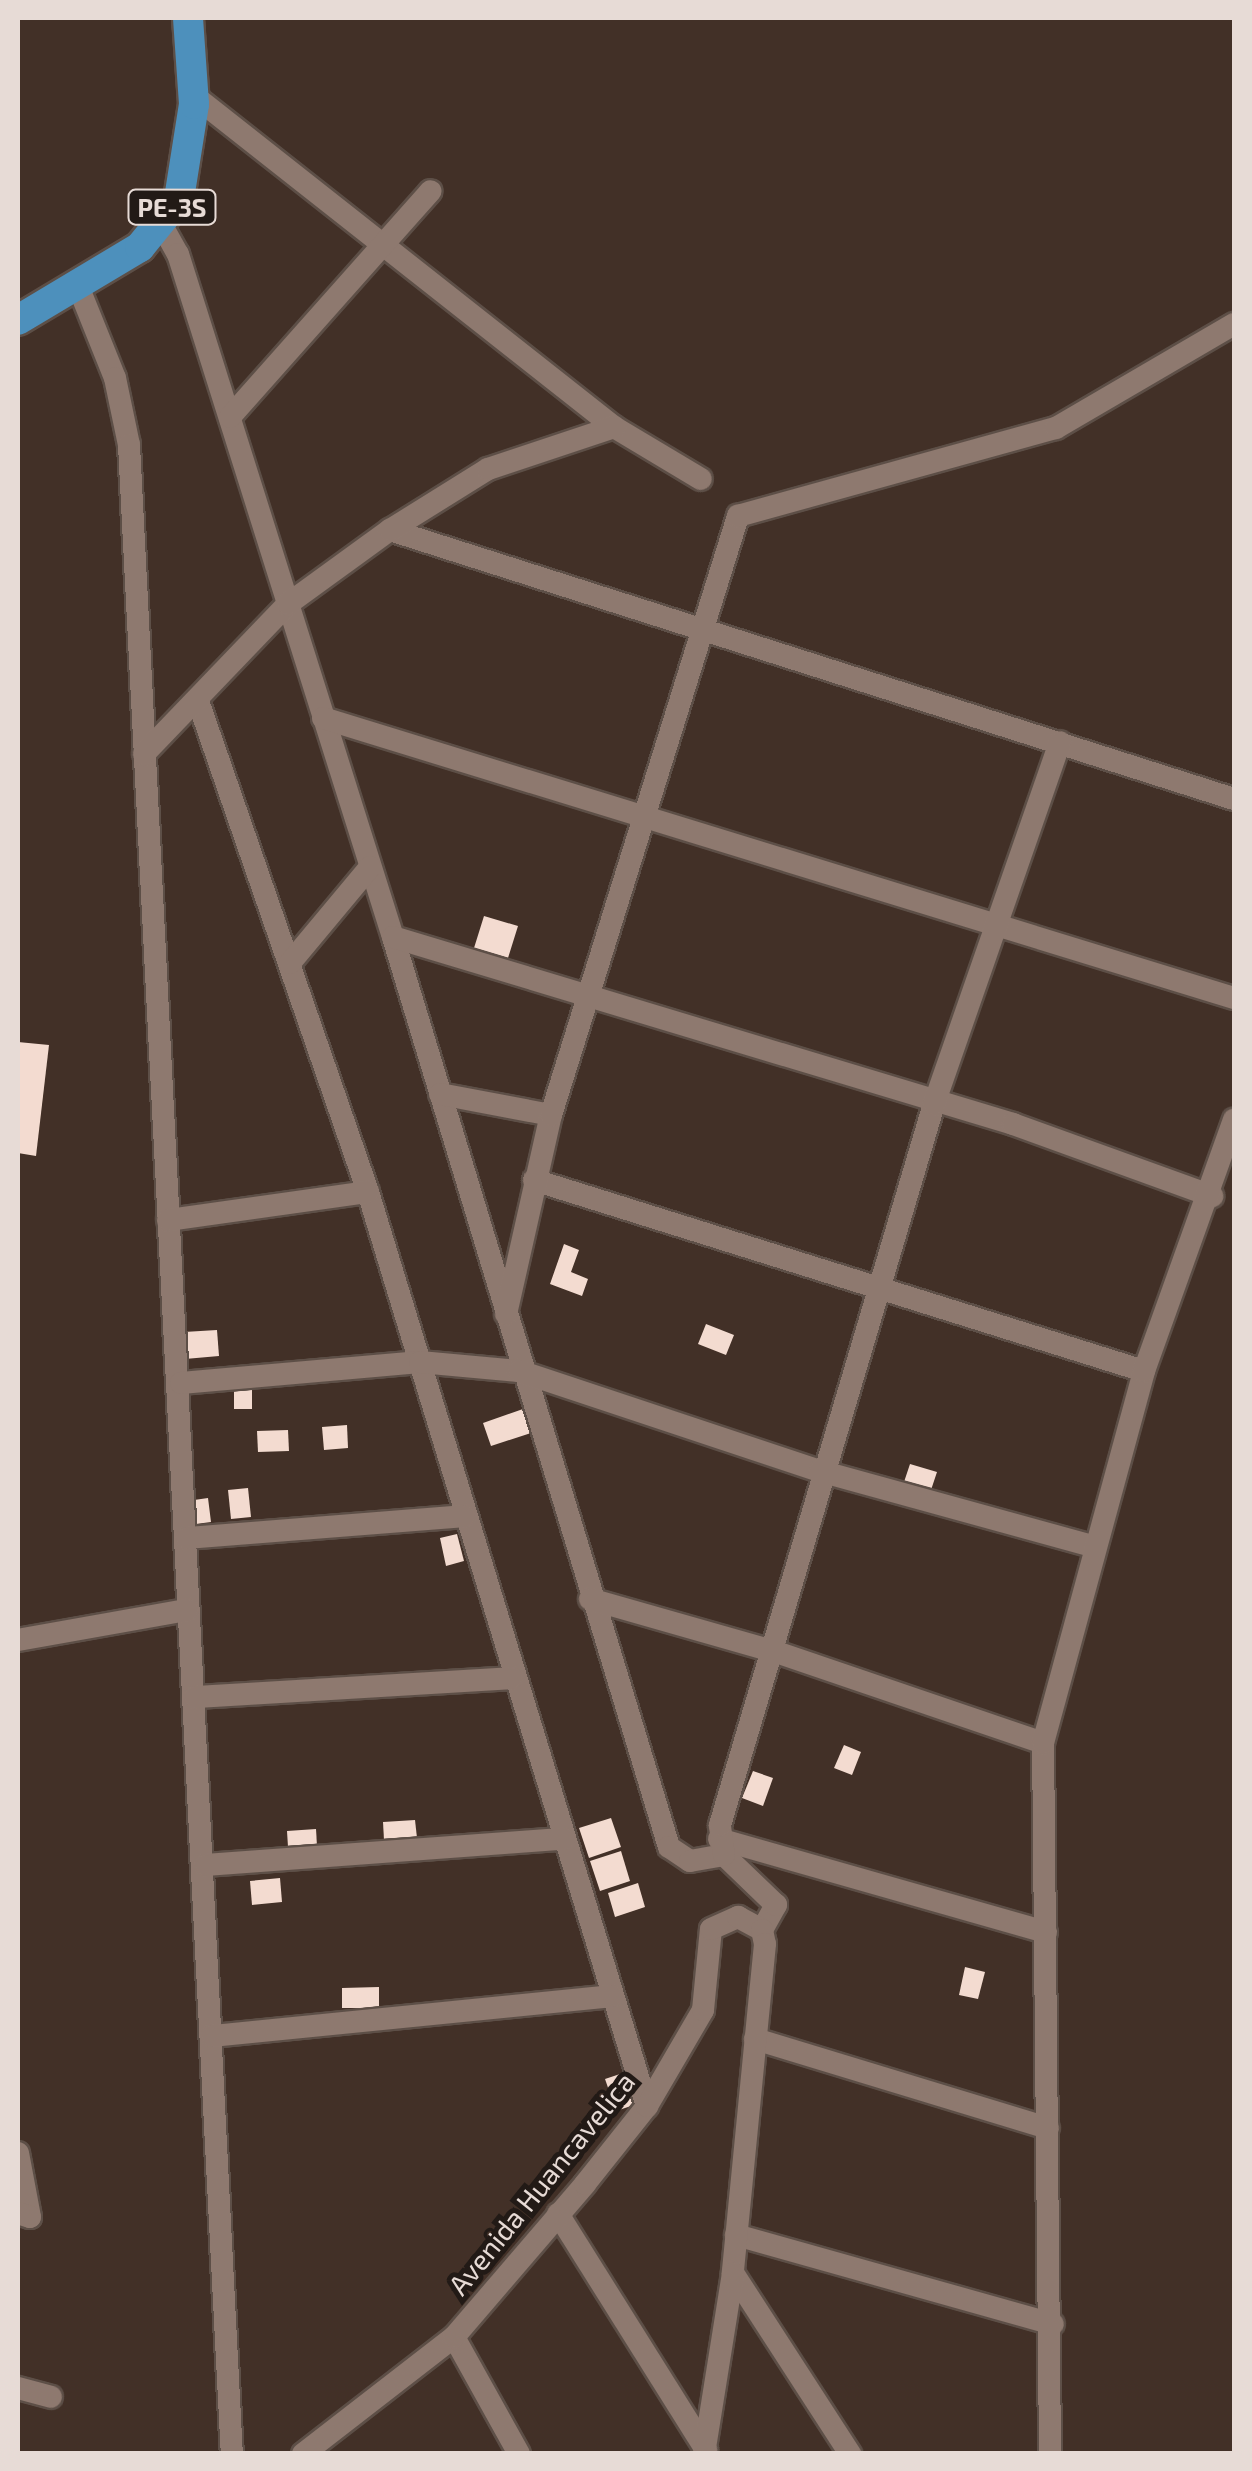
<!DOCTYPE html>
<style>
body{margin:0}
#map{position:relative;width:1252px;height:2471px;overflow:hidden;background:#423027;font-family:"Exo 2",sans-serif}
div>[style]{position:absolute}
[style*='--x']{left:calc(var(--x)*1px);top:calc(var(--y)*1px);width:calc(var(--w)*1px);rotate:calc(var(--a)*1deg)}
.building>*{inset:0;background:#f3dbd0}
.roads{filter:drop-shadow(2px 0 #5d4f47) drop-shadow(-2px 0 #5d4f47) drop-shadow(0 2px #5d4f47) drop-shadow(0 -2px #5d4f47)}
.minor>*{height:22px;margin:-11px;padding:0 11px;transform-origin:11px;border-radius:11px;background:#8e796f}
.trunk>*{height:30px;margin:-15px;padding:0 15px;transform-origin:15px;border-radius:15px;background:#4d90bc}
span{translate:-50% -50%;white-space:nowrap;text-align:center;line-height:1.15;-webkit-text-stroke:10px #221a16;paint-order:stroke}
.shield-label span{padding:2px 8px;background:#221a16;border:2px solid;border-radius:8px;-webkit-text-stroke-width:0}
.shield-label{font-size:25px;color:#e7dbd6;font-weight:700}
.street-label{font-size:28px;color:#e7dbd6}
.frame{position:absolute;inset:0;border:20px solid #e7dbd6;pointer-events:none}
</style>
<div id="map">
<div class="building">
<i style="clip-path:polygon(484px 916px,518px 926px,508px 958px,474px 948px)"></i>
<i style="clip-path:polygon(18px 1042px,49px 1045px,36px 1156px,18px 1153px)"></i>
<i style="clip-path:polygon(564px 1244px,579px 1250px,571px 1272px,588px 1279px,582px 1296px,550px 1284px)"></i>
<i style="clip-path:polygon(706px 1324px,734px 1335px,726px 1355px,698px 1344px)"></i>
<i style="clip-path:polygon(217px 1330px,219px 1356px,185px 1359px,184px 1332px)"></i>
<i style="clip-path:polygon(234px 1386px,252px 1386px,252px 1409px,234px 1409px)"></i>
<i style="clip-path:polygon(523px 1409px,531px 1433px,491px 1446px,483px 1423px)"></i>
<i style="clip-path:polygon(347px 1425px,348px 1448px,324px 1450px,322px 1427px)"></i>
<i style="clip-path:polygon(288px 1430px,289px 1451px,258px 1452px,257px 1431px)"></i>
<i style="clip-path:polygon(910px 1464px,937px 1472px,931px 1490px,904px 1482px)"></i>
<i style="clip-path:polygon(248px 1488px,251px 1517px,231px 1519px,228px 1490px)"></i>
<i style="clip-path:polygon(208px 1498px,211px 1522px,196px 1524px,194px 1500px)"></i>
<i style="clip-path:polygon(457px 1534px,464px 1561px,446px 1566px,440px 1538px)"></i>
<i style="clip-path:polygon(844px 1745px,861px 1752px,852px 1775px,834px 1768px)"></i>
<i style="clip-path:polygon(753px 1771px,773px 1778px,763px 1806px,742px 1798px)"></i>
<i style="clip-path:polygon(611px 1818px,621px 1847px,589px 1858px,579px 1828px)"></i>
<i style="clip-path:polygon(415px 1820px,417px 1838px,384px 1840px,383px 1822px)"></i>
<i style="clip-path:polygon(316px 1829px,317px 1846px,288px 1847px,287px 1831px)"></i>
<i style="clip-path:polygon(621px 1851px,630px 1881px,600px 1891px,590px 1861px)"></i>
<i style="clip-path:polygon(280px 1878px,282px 1902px,252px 1905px,250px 1881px)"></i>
<i style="clip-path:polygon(638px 1883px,645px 1907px,615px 1917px,608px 1893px)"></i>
<i style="clip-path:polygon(965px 1967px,985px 1972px,978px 1999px,959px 1995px)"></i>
<i style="clip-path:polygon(379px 1987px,379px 2008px,342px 2008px,342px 1988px)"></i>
<i style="clip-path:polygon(629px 2071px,640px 2103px,616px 2111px,605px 2079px)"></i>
</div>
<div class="roads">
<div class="minor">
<i style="--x:193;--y:95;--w:536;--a:38.26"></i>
<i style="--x:614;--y:427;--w:101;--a:30.9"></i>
<i style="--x:160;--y:222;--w:37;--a:61"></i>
<i style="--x:178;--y:254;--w:716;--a:72.53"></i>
<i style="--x:393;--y:937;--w:951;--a:73.13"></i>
<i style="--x:669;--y:1847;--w:25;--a:34"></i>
<i style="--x:690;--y:1861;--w:35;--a:-10"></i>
<i style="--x:78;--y:286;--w:99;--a:68.1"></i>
<i style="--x:115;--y:378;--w:68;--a:78.2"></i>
<i style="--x:129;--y:445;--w:2012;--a:87.07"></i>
<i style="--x:230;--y:417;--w:302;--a:-48.4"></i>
<i style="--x:390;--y:530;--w:886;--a:17.68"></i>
<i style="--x:198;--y:701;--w:520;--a:70.9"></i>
<i style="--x:368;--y:1192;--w:956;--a:73.03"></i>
<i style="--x:323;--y:718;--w:953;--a:17.09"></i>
<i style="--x:144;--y:754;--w:208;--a:-46.2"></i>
<i style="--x:288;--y:604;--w:126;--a:-36"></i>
<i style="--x:390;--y:530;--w:115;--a:-31.9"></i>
<i style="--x:488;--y:469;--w:133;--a:-18.4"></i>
<i style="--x:393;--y:937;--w:648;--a:16.78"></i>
<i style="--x:1013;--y:1124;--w:212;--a:19.9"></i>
<i style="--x:290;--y:963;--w:125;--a:-50.2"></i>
<i style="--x:440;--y:1094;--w:113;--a:10.7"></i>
<i style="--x:534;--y:1180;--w:639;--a:17.39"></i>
<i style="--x:168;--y:1220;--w:202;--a:-8"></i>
<i style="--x:506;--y:1314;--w:204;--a:-77.3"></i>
<i style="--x:551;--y:1115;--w:628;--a:-72.66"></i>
<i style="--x:738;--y:516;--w:330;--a:-15.5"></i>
<i style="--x:1056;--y:428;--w:206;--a:-30.3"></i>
<i style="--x:181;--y:1383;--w:240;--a:-5"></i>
<i style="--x:420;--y:1362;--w:99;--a:5.2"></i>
<i style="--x:519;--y:1371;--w:317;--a:18.4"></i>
<i style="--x:820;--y:1471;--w:283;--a:15.4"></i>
<i style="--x:187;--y:1538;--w:278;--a:-4.5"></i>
<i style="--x:590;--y:1599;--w:190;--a:15.9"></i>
<i style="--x:773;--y:1651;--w:285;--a:18.8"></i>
<i style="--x:18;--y:1640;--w:172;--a:-10.1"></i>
<i style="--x:195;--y:1697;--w:317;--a:-3.4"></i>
<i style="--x:719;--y:1839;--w:340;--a:15.9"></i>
<i style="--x:206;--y:1865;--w:359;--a:-4.2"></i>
<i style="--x:762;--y:1930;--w:29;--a:-61"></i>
<i style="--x:776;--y:1905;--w:72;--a:-136.1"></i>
<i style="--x:724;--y:1855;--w:30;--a:-98"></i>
<i style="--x:720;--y:1825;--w:752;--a:-73.47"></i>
<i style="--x:934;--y:1104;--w:383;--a:-70.8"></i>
<i style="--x:212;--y:2036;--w:402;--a:-5.7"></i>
<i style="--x:755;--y:2039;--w:306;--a:16.9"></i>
<i style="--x:18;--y:2153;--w:65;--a:79.4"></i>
<i style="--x:30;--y:2217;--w:13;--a:-162"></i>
<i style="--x:558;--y:2214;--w:279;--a:57.9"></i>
<i style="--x:736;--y:2235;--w:329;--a:15.7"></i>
<i style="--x:733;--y:2273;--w:216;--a:57.1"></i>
<i style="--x:454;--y:2337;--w:134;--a:60.9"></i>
<i style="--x:18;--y:2388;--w:34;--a:15"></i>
<i style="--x:303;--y:2454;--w:191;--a:-37.8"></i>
<i style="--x:454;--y:2337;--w:201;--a:-49.4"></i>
<i style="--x:585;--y:2184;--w:100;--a:-51.5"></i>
<i style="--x:647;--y:2106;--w:111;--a:-59.7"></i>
<i style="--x:703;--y:2010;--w:81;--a:-84.4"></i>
<i style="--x:711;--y:1929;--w:30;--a:-24"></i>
<i style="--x:738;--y:1917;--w:27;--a:28"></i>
<i style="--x:762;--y:1930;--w:14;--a:78"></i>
<i style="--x:765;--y:1944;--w:331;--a:95.6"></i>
<i style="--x:733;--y:2273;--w:183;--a:99.1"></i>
<i style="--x:1050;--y:2454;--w:711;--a:-90.56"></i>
<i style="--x:1043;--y:1743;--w:385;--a:-74.8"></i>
<i style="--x:1144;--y:1371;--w:267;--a:-70.3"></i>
</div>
<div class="trunk">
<i style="--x:18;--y:320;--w:142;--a:-30.9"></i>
<i style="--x:140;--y:247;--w:62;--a:-50.9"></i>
<i style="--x:179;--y:199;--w:96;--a:-81"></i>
<i style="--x:194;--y:104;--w:86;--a:-94"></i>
</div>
</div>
<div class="shield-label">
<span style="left:172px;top:207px">PE-3S</span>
</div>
<div class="street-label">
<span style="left:541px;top:2183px;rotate:-51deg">Avenida Huancavelica</span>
</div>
<div class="frame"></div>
</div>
